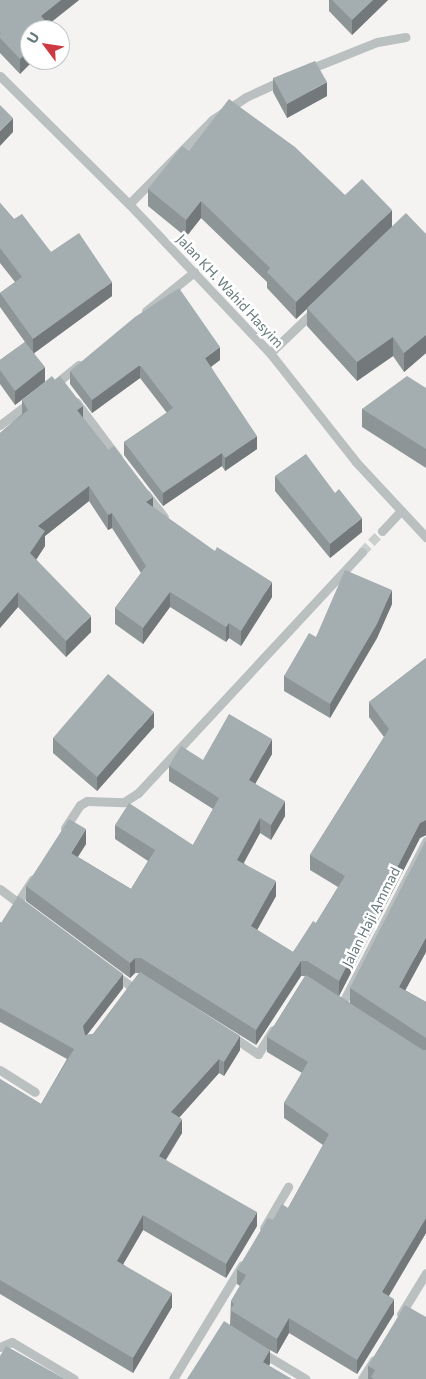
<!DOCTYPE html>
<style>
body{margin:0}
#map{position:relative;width:426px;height:1379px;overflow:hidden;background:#f4f3f1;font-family:Commissioner,sans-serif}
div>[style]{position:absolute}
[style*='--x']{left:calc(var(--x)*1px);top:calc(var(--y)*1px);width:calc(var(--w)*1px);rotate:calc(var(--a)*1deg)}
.minor-tunnel>*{height:9px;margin-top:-4.5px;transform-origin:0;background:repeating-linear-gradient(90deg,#cacfce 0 9px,transparent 0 13.5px)}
.minor>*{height:9px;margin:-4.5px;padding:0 4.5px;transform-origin:4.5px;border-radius:4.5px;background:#babfc0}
.wall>*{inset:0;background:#8d9596}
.shaded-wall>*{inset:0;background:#73797a}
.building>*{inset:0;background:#a4adaf}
span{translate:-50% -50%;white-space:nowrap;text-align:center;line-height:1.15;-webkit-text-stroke:5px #fff;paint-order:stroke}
.street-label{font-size:14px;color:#677a7e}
.north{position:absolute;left:20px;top:20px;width:50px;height:50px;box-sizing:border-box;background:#fff;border:1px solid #c2cacb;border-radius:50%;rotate:301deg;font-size:14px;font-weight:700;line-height:20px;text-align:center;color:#677a7e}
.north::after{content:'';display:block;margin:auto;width:18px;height:22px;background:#cc3940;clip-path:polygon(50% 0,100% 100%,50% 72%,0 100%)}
</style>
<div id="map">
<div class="minor-tunnel">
<i style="--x:362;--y:552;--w:29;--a:-46"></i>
</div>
<div class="minor">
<i style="--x:307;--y:70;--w:75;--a:-21.8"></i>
<i style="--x:377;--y:42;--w:29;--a:-10"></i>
<i style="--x:0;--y:76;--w:182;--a:44.8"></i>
<i style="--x:129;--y:204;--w:205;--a:46.6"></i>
<i style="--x:270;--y:353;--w:139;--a:51.7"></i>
<i style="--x:356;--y:462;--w:103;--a:47"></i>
<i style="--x:129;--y:204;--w:118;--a:-45.3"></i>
<i style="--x:212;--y:120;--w:41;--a:-34.1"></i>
<i style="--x:246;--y:97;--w:41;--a:-24.7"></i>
<i style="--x:146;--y:311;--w:62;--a:-39.1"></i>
<i style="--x:270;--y:353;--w:62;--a:-43.7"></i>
<i style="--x:54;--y:385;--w:32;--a:-39"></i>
<i style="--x:76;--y:402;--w:70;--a:53.1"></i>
<i style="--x:0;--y:425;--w:40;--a:-37"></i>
<i style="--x:146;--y:494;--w:29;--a:52"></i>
<i style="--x:382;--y:531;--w:26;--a:-47"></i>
<i style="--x:65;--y:828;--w:27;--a:-57"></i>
<i style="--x:80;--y:805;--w:8;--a:-30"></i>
<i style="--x:87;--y:801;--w:37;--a:2"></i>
<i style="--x:124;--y:802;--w:17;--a:-33"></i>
<i style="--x:138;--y:793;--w:329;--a:-47.1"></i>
<i style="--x:0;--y:889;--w:26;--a:37"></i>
<i style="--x:18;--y:902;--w:27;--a:-57"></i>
<i style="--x:114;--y:974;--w:22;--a:36"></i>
<i style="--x:341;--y:1006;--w:186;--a:-62.7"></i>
<i style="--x:230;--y:1035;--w:34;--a:34"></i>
<i style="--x:258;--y:1054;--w:28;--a:-58"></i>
<i style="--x:0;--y:1070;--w:41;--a:32.2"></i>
<i style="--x:264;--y:1228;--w:48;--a:-59.7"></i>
<i style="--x:401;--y:1314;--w:48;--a:-58.6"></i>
<i style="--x:0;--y:1347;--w:13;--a:-23"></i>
<i style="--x:12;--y:1342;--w:72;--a:30.8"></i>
<i style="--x:261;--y:1352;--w:52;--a:31"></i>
<i style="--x:173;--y:1379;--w:133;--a:-58.8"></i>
<i style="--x:362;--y:1379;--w:22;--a:-58"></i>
</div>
<div class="wall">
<i style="clip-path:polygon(0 0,79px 0,49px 24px,52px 30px,20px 74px,0 53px)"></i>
<i style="clip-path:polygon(329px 0,388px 0,352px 35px,329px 11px)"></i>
<i style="clip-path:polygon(273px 78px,327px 96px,287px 118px,273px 92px)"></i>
<i style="clip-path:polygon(189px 151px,345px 195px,392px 226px,426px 234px,426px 353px,404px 372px,393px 356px,357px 381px,307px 326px,307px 309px,296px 319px,267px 288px,267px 282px,201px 218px,186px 237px,148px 206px,148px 189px)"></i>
<i style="clip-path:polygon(0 203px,14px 219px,51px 252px,112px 296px,34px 353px,45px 382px,15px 405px,0 384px,0 360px,25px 342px,0 307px,0 293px,15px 282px,0 263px)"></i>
<i style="clip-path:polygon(220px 360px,211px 367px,257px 449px,225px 471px,222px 466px,163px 506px,124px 455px,124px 442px,167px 413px,140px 378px,92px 413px,70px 384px,70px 371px)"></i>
<i style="clip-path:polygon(426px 388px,426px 468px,362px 427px,362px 409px)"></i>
<i style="clip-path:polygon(22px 400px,83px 418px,153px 507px,272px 597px,241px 646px,229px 638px,226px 642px,170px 607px,143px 644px,115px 624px,115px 608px,141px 573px,112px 528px,108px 530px,89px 501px,45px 536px,45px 546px,36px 560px,91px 632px,66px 657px,18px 607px,0 628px,0 433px,22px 414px)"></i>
<i style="clip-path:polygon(275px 476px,362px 532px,330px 558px,275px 491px)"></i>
<i style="clip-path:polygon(392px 604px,377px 638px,330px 718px,284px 691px,284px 676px,316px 637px)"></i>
<i style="clip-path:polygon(426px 658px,426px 835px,420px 838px,339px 996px,350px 1003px,350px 988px,426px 952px,405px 990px,426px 1002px,426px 1233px,389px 1296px,394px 1314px,357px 1374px,289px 1333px,277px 1354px,270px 1350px,270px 1364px,187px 1379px,230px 1325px,231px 1301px,240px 1286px,237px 1284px,237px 1270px,273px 1220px,288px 1208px,323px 1145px,284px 1118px,284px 1103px,302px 1073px,267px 1052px,267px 1037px,305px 976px,301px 976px,256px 1045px,140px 973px,240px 1050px,224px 1076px,219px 1073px,179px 1117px,182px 1133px,166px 1160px,257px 1226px,226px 1278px,143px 1230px,123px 1264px,172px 1307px,133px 1373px,0 1294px,0 1079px,41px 1104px,67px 1059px,0 1022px,0 922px,123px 988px,87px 1035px,93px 1034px,139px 973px,135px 973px,130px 978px,26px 901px,26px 886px,86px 844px,78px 857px,131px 889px,148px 861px,115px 839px,115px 825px,193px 845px,213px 809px,169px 781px,169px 766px,203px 760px,272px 754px,255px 784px,285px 816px,271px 840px,260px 833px,244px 863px,276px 896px,257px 930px,293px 952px,316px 923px,338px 887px,310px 870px,310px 855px,384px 737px,369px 717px,369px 702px)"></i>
<i style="clip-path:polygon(154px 727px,97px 791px,53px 753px,53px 738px)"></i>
<i style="clip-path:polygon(368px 1366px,426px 1379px,368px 1379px)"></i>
</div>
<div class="shaded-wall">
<i style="clip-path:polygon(61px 0,79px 0,41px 30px,41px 16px)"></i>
<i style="clip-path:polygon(373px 0,388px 0,352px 35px,352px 20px)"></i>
<i style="clip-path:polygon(30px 49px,30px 60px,34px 60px,20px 74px,20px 59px)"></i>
<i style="clip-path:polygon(327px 82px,327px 96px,287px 118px,287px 104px)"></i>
<i style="clip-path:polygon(13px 118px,13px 132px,0 146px,0 131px)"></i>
<i style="clip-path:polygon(201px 201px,201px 218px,186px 237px,186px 220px)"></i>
<i style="clip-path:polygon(392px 210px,392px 227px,296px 319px,296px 302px)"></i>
<i style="clip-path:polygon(112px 282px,112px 296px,33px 354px,33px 339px)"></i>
<i style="clip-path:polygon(426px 335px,426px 353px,404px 372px,404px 353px)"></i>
<i style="clip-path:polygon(393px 337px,393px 356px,357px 381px,357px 362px)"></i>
<i style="clip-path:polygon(220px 347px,220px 360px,205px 371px,205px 358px)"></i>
<i style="clip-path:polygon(140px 365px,140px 378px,92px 413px,92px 400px)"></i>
<i style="clip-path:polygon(45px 367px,45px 382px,15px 405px,15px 391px)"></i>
<i style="clip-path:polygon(83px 406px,83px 421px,77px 410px)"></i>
<i style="clip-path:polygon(257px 436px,257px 449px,225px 471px,225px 458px)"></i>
<i style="clip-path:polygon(222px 453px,222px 466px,163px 506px,163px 493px)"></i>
<i style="clip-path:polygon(89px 486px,89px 501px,45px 536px,45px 546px,30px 569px,30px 553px,38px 526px)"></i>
<i style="clip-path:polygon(153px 497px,153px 513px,146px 502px)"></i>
<i style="clip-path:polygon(112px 513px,112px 528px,108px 530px,108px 515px)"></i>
<i style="clip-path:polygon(362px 518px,362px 532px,330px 558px,330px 544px)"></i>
<i style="clip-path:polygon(272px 582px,272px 597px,241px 646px,241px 631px)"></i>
<i style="clip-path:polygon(392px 590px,392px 604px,377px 638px,330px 718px,330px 704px)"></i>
<i style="clip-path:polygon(18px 592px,18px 607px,0 628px,0 613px)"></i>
<i style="clip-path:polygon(170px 592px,170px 607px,143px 644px,143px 628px)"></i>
<i style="clip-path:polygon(91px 616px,91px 632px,66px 657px,66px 641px)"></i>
<i style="clip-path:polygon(229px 623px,229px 638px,226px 642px,226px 627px)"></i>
<i style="clip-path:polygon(154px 712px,154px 727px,97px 791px,97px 777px)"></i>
<i style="clip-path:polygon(272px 739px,272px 754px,249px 795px,249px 780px)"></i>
<i style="clip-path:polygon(285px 801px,285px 816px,271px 840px,271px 825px)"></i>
<i style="clip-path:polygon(260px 818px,260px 833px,237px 874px,237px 860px)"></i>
<i style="clip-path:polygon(426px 820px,426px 835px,420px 838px,339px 996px,339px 981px,420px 823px)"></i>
<i style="clip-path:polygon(86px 829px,86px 844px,71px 867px,71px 853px)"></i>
<i style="clip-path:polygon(276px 881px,276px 896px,251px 941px,251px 926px)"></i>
<i style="clip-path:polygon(426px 937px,426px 952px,399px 1002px,399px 987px)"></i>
<i style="clip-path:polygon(135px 958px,135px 973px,130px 978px,130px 963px)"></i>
<i style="clip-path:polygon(301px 961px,301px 976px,256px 1045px,256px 1030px)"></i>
<i style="clip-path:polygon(123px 974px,123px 988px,83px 1040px,83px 1026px)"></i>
<i style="clip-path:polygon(240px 1036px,240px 1050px,224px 1076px,224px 1062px)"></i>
<i style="clip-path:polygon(219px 1059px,219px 1073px,171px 1127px,171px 1112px)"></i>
<i style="clip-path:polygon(182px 1119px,182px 1133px,159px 1170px,159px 1156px)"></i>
<i style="clip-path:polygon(257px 1212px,257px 1226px,226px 1278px,226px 1264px)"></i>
<i style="clip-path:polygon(143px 1215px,143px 1230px,117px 1275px,117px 1261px)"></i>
<i style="clip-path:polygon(426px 1218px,426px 1233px,382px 1307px,382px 1292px)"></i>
<i style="clip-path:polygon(172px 1293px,172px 1307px,133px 1373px,133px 1358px)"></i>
<i style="clip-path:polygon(394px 1299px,394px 1314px,357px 1374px,357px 1360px)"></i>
<i style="clip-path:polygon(289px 1318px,289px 1333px,277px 1354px,277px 1339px)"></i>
<i style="clip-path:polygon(270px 1350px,270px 1364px,263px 1377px,263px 1362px)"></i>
</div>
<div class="building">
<i style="clip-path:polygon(0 0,61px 0,41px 16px,52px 28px,50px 30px,30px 30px,30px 49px,20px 59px,0 38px,0 34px,1px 33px,0 32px)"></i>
<i style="clip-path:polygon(332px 0,373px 0,352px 20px)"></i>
<i style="clip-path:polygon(315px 61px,327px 82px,287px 104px,273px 78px)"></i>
<i style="clip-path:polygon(229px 99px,295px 147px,345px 195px,362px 179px,392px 210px,296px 302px,267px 272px,270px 268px,201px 201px,186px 220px,148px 189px,182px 146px,189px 151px)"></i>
<i style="clip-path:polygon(0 105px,13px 118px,0 131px)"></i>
<i style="clip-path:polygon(0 203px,14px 219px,22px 214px,51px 252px,79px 233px,112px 282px,33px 339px,0 293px,22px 277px,0 248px)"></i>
<i style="clip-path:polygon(406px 213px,426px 234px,426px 335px,404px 353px,393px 337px,357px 362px,307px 308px)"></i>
<i style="clip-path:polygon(179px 288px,220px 347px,205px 358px,257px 436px,225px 458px,222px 453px,163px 493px,124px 442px,173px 408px,140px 365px,92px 400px,70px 371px,135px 317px)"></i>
<i style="clip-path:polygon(25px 342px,45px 367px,15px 391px,0 370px,0 360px)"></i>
<i style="clip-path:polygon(52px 376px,55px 380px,60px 376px,83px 406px,77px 410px,108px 450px,114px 446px,153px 497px,146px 502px,215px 551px,217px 547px,272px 582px,241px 631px,229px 623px,226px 627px,170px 592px,143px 628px,115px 608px,146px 566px,112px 513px,108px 515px,89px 486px,38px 526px,45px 531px,30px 553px,91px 616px,66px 641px,18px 592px,0 613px,0 433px,28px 410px,22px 400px)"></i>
<i style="clip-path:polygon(407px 376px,426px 388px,426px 449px,362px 409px)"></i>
<i style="clip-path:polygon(306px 454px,335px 493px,339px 489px,362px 518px,330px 544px,275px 476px)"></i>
<i style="clip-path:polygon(345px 570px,392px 590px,377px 624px,330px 704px,284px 676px,309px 633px,316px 637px)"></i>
<i style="clip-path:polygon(426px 658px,426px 820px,420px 823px,339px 981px,307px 961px,301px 961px,256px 1030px,141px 958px,135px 958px,130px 963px,26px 886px,69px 819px,86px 829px,71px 853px,131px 889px,155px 850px,115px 825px,129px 803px,193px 845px,219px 798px,169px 766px,181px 746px,203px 760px,229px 714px,272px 739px,249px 780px,285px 801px,271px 825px,260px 818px,237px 860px,276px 881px,251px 926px,293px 952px,313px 921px,316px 923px,345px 876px,310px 855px,389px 729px,369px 702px)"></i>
<i style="clip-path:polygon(108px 674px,154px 712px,97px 777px,53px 738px)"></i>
<i style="clip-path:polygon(426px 840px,426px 937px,399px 987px,426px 1002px,426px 1038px,350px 988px)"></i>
<i style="clip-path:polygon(18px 896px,123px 974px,83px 1026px,85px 1035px,93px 1034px,140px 972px,240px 1036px,224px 1062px,219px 1059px,171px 1112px,182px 1119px,159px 1156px,257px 1212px,226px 1264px,143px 1215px,117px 1261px,172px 1293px,133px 1358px,0 1280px,0 1079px,41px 1104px,74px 1049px,0 1008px,0 922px,1px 923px)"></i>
<i style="clip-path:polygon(306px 975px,423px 1050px,426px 1050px,426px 1218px,382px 1292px,394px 1299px,357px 1360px,289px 1318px,277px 1339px,230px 1310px,234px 1304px,231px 1301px,246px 1275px,237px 1270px,268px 1218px,273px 1220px,282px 1204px,288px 1208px,329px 1134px,284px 1103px,308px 1062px,267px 1037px)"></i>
<i style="clip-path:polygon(405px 1305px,426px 1317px,426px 1379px,374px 1379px,371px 1377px,375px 1370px,368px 1366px)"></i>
<i style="clip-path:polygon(224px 1321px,270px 1350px,263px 1362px,292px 1379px,187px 1379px)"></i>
<i style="clip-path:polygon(6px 1346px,65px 1379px,0 1379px,0 1356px)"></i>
</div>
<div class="street-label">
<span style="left:230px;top:291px;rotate:47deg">Jalan KH. Wahid Hasyim</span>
<span style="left:371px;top:917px;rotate:-63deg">Jalan Haji Ammad</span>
</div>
<div class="north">U</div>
</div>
